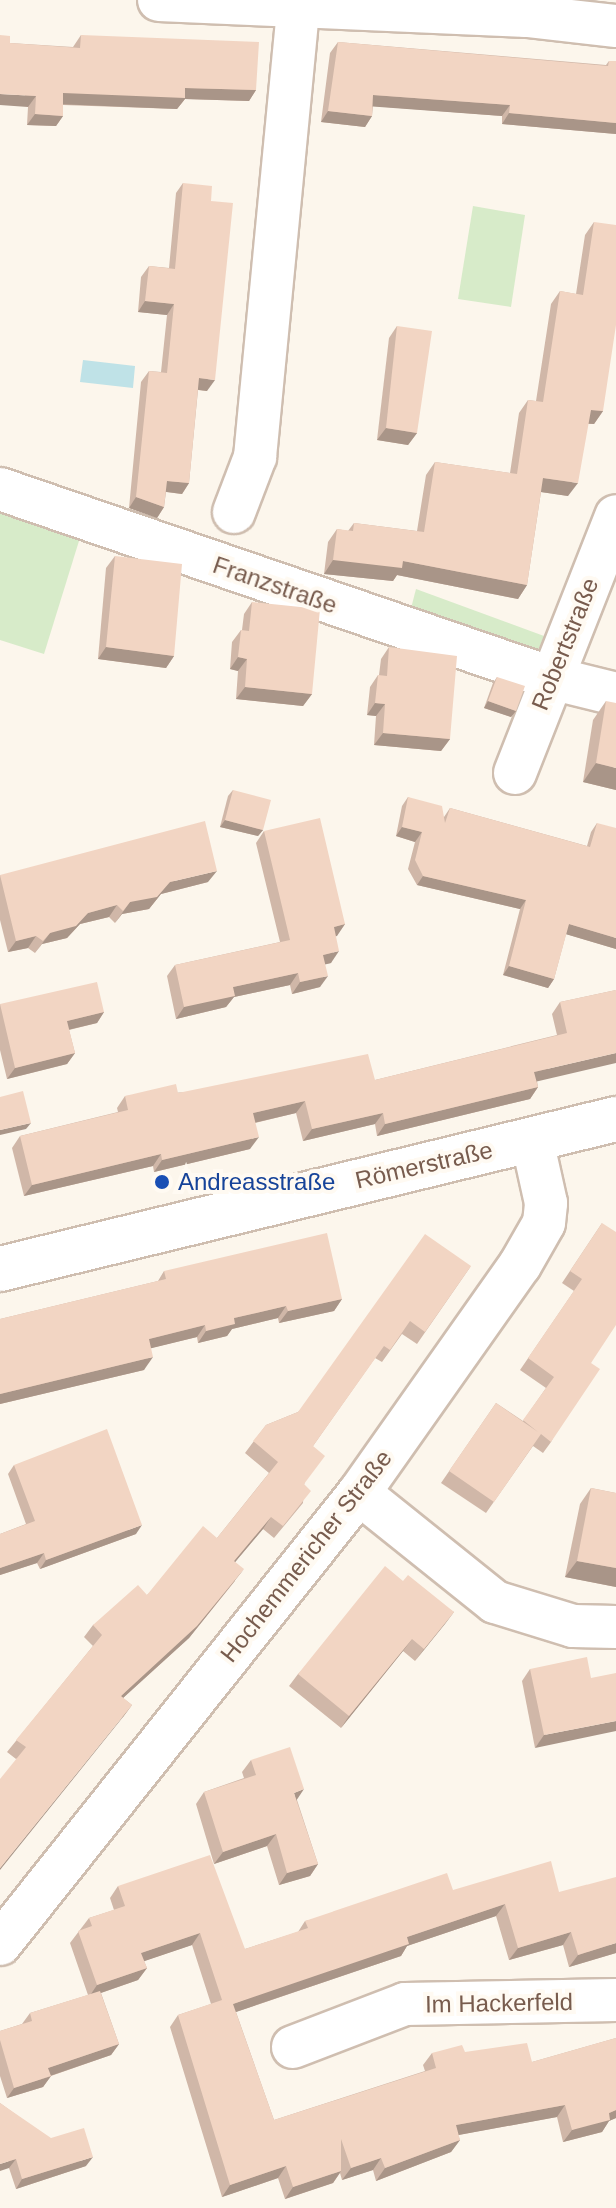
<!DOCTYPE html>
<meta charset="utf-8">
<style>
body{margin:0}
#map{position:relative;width:616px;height:2208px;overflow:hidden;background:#fcf6ec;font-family:Helvetica,sans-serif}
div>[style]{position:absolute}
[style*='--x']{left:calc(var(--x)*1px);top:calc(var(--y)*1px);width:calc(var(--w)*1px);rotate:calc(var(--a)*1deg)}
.green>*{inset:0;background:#d7ebc9}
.water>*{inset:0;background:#bfe2e7}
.roads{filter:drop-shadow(2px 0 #cfbeb0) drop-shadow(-2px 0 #cfbeb0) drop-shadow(0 2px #cfbeb0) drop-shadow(0 -2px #cfbeb0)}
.minor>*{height:42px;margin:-21px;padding:0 21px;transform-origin:21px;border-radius:21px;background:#fff}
.tertiary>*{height:44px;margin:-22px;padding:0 22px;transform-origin:22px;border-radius:22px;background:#fff}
.wall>*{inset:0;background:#d0b7a8}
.shaded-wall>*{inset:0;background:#a99588}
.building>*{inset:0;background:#f2d5c3}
.dots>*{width:22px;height:22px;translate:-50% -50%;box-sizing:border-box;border:4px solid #fffaf2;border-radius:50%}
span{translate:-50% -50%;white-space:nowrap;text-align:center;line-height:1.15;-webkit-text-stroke:8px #fffaf2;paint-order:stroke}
.street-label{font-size:24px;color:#785c4e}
.transit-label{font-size:24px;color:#164399}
.left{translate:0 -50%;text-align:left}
</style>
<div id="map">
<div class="green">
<i style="clip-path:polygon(473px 206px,525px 215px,511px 307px,458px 299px)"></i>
<i style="clip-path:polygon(0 502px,83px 528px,44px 654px,0 640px)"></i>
<i style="clip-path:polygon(416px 589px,544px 636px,535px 658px,409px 616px)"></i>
</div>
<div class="water">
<i style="clip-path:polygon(83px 360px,135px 366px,133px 388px,80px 382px)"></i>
</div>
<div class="roads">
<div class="minor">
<i style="--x:159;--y:0;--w:368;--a:2.5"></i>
<i style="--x:527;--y:16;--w:90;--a:6.4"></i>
<i style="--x:0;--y:489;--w:583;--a:18.93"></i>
<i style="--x:551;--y:678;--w:67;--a:13.8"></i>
<i style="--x:234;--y:512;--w:59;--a:-69.1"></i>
<i style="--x:255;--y:457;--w:455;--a:-84.5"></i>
<i style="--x:515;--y:773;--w:276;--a:-68.5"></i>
<i style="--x:359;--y:1493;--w:174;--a:38.7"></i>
<i style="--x:495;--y:1602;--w:82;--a:17.1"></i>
<i style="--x:573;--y:1626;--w:43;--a:1.3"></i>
<i style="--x:0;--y:1944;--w:576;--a:-51.48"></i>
<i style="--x:359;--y:1493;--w:279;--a:-54.8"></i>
<i style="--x:520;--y:1265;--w:48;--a:-60.3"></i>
<i style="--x:544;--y:1223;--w:20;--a:-84"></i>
<i style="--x:546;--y:1203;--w:65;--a:-102.5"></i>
<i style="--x:293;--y:2047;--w:120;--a:-21"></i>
<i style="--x:405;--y:2004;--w:211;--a:-1.1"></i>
</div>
<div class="tertiary">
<i style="--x:0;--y:1269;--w:634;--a:-13.69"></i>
</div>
</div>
<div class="wall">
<i style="clip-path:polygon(81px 35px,256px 90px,249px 101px,185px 99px,177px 109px,63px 105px,63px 116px,56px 126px,27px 125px,28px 107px,10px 43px,73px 47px)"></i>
<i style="clip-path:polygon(338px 42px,606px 65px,609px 61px,616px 61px,616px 134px,502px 124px,502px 116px,373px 106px,372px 116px,365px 127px,321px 122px,330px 53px)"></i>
<i style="clip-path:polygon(183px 183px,211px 201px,207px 391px,198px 390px,189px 483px,182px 494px,166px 492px,164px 507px,157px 518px,129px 508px,141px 382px,149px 371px,161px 372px,167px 315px,138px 312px,141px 277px,149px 266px,169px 268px,176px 193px)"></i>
<i style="clip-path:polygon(594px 222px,603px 411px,594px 424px,588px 424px,568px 496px,541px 492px,527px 585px,518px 599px,397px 575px,393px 581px,324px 574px,328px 542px,337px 529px,348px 531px,354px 523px,417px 531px,426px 475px,435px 462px,510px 473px,519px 413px,528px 400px,536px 401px,551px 304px,560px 291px,576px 294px,585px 235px)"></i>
<i style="clip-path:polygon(397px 326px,417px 433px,408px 445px,377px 440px,389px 338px)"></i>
<i style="clip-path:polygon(115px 556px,174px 656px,166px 668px,98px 659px,106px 568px)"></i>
<i style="clip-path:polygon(252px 602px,312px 694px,303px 706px,236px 699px,238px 671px,230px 669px,232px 642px,241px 630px,242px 630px,244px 614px)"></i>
<i style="clip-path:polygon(389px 647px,450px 739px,441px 751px,374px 745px,376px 716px,367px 715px,370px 687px,378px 675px,379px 675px,381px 659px)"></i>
<i style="clip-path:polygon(497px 677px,516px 711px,511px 717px,484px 708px,493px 683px)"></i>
<i style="clip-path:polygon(606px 701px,616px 790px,583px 782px,593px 720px)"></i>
<i style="clip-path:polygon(233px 790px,263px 830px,258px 836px,220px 827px,228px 796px)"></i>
<i style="clip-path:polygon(408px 797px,444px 817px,450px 808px,587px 846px,591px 832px,597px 823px,616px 949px,566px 934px,554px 979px,548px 988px,503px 975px,520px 909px,417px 885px,408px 869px,415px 842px,396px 836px,402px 806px)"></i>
<i style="clip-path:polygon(264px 831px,345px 924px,336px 936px,331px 963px,325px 964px,320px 987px,292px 994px,290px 985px,234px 997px,226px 1007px,176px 1019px,167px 976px,175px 965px,280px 942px,256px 843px)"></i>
<i style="clip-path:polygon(0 875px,208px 882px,161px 894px,149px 909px,122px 914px,115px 923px,109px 917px,80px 924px,67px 938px,42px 944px,35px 953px,28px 948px,8px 952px,0 920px)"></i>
<i style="clip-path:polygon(616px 990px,537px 1081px,538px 1087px,530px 1099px,377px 1136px,375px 1124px,303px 1141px,296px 1113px,255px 1123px,250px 1149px,154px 1172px,153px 1166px,24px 1196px,12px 1148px,20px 1136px,118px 1112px,117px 1108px,125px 1096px,375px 1080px,557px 1035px,552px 1014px,560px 1002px)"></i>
<i style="clip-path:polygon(0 1004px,104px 1012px,97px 1023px,69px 1030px,75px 1053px,67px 1064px,7px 1079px,0 1050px)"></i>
<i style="clip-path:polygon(602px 1223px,591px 1363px,551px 1442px,543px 1453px,533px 1446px,486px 1513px,441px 1483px,496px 1403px,523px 1421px,546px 1388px,520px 1370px,574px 1291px,562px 1283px)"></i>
<i style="clip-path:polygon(471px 1266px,417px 1344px,402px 1334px,382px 1362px,375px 1358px,313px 1446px,304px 1485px,303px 1503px,274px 1538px,263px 1529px,235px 1562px,235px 1581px,189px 1638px,123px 1698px,132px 1705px,123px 1717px,16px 1759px,7px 1752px,93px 1646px,84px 1637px,93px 1625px,147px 1595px,217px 1538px,269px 1473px,245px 1453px,266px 1425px,298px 1412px)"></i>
<i style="clip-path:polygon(164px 1271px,342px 1299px,334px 1311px,279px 1323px,278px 1318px,232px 1329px,227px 1336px,198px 1343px,197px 1337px,151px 1348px,144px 1370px,0 1404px,0 1319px,158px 1281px)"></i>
<i style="clip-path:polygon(14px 1465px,136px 1534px,40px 1569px,37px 1563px,0 1575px,0 1534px,26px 1524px,8px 1474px)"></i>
<i style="clip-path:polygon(591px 1488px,616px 1493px,616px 1587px,565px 1577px,580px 1504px)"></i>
<i style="clip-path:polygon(403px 1581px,454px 1612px,415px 1661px,403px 1651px,341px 1728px,289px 1686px,298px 1674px)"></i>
<i style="clip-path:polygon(530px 1669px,591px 1678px,535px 1748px,522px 1681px)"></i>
<i style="clip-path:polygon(251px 1760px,297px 1800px,318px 1864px,310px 1876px,279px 1885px,267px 1846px,214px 1864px,196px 1804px,204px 1792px,244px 1778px,242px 1772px)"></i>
<i style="clip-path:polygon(118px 1886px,245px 1949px,298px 1932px,305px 1921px,453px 1890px,559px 1892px,616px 1953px,569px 1967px,563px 1945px,509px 1960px,496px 1916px,407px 1946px,401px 1956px,236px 2012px,274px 2120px,425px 2071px,423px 2065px,432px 2053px,465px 2052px,532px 2062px,616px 2038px,616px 2118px,609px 2121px,602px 2132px,563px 2142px,557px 2117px,458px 2135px,460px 2140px,451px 2152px,376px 2181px,373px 2170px,342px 2180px,340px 2173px,333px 2183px,285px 2199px,278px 2178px,222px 2197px,170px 2027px,178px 2015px,211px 2004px,192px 1945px,144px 1961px,147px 1968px,138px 1980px,101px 1993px,119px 2044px,111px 2055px,51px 2076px,43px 2087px,7px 2098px,0 2076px,0 2031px,22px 2024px,30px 2013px,88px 1995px,70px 1943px,89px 1918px,114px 1910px,110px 1898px)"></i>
<i style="clip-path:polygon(0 2103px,86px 2166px,16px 2189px,9px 2168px)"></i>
</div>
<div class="shaded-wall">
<i style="clip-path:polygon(185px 88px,256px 90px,249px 101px,185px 99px,177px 109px,56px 104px,63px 93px)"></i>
<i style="clip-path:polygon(0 94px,36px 96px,28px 107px,0 105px)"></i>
<i style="clip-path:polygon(373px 95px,510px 105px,502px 116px,366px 106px)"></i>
<i style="clip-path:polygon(328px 111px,372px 116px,365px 127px,321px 122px)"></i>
<i style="clip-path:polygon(509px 113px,616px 123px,616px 134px,502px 124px)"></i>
<i style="clip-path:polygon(35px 114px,63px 116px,56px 126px,27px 125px)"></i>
<i style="clip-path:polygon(145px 301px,174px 304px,167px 315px,138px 312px)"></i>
<i style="clip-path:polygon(199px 378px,215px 380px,207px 391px,192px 389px)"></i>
<i style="clip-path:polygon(591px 410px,603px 411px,594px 424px,582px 423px)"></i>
<i style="clip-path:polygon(386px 428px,417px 433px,408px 445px,377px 440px)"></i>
<i style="clip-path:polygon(543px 478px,578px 483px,568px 496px,534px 491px)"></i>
<i style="clip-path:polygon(167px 481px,189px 483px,182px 494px,160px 491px)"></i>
<i style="clip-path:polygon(136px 497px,164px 507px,157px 518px,129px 508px)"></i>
<i style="clip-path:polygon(333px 560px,403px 561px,527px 585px,518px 599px,397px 575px,393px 581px,324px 574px)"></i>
<i style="clip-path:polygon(106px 647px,174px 656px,166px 668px,98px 659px)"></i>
<i style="clip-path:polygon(238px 657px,247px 659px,238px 671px,230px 669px)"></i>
<i style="clip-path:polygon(245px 687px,312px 694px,303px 706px,236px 699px)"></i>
<i style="clip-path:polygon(488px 701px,516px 711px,511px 717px,484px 708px)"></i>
<i style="clip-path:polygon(375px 703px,385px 704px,376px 716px,367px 715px)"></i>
<i style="clip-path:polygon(383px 733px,450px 739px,441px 751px,374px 745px)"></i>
<i style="clip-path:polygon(596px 763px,616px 768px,616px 790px,583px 782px)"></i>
<i style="clip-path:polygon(225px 820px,263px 830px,258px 836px,220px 827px)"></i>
<i style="clip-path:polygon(402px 827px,422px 832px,415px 842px,396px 836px)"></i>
<i style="clip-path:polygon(217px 871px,208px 882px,161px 894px,149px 909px,122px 914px,115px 923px,130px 902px,170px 882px)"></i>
<i style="clip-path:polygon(423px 876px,526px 900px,520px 909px,417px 885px)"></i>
<i style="clip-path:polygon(117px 905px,109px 917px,80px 924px,67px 938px,42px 944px,35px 953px,50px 933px,88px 913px)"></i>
<i style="clip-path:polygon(345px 924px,337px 936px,326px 939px,334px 927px)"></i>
<i style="clip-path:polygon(569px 924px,616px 938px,616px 949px,562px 933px)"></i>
<i style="clip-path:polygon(36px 936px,28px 948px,8px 952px,16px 941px)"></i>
<i style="clip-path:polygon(339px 951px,331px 963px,315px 967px,323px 955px)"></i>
<i style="clip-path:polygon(509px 966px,554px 979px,548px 988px,503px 975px)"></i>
<i style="clip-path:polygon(298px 973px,290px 985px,234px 997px,226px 1007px,176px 1019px,184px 1007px,233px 987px)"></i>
<i style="clip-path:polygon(328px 976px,320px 987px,292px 994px,300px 982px)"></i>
<i style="clip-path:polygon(104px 1012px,97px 1023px,59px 1032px,67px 1021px)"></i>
<i style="clip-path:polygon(75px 1053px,67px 1064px,7px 1079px,15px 1068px)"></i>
<i style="clip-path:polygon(616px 1053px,616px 1063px,526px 1084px,534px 1072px)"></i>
<i style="clip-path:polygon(538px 1087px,530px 1099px,377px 1136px,385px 1124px)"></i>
<i style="clip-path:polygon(305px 1101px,296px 1113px,245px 1125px,253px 1113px)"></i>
<i style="clip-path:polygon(383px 1113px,375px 1124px,303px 1141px,312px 1129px)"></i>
<i style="clip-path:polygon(31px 1123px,26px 1129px,0 1135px,0 1130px)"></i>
<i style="clip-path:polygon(259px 1137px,250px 1149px,154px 1172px,162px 1160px)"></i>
<i style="clip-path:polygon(161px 1154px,153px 1166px,24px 1196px,32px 1185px)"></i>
<i style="clip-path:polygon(342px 1299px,334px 1311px,279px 1323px,288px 1311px)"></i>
<i style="clip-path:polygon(286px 1306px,278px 1318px,232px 1329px,227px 1336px,198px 1343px,206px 1331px,234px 1318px)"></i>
<i style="clip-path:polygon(205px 1325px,197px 1337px,140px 1351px,149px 1339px)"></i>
<i style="clip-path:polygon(153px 1357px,144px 1370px,0 1404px,0 1394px)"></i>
<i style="clip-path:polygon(271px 1517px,263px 1529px,226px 1573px,234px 1561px)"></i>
<i style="clip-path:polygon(142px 1525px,136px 1534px,40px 1569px,46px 1560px)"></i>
<i style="clip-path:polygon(44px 1553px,37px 1563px,0 1575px,0 1568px)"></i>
<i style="clip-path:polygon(577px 1561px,616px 1568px,616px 1587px,565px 1577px)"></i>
<i style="clip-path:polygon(244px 1569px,189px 1638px,112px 1708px,121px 1696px)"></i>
<i style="clip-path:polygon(454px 1612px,445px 1624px,415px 1661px,424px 1649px)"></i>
<i style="clip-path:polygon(412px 1639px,403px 1651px,341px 1728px,349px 1716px)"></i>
<i style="clip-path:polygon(132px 1705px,123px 1717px,0 1870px,0 1868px)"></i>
<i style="clip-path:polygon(616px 1721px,616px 1731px,535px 1748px,544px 1735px)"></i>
<i style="clip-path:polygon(304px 1789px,296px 1801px,294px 1793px)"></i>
<i style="clip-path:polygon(276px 1834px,267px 1846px,214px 1864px,223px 1852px)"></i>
<i style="clip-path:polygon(318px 1864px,310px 1876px,279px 1885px,287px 1873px)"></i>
<i style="clip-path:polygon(505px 1904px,496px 1916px,407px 1946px,401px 1956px,224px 2016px,233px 2004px,407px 1937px)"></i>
<i style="clip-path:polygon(571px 1932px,563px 1945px,509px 1960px,518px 1948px)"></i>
<i style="clip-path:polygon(200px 1933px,192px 1945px,133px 1965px,141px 1953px)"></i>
<i style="clip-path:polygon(616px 1943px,616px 1953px,569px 1967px,578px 1955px)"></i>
<i style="clip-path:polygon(147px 1968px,138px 1980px,89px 1997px,97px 1985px)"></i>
<i style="clip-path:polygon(119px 2044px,111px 2055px,41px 2079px,48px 2068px)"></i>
<i style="clip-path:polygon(51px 2076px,43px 2087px,7px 2098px,14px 2088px)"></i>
<i style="clip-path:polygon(565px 2105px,557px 2117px,448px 2137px,456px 2125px)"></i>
<i style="clip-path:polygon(616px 2110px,616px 2118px,609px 2121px,602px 2132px,563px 2142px,572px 2130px)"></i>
<i style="clip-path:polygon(460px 2140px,451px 2152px,376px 2181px,385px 2168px)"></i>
<i style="clip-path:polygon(93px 2157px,86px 2166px,16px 2189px,22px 2179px)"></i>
<i style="clip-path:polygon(381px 2158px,373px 2170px,342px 2180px,351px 2168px)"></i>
<i style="clip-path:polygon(16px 2159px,9px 2168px,0 2171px,0 2164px)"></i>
<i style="clip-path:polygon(286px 2166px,278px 2178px,222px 2197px,230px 2185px)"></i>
<i style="clip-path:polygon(341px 2171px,333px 2183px,285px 2199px,293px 2187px)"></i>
</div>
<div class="building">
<i style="clip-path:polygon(0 35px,10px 36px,10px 43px,80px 48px,81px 35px,259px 42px,256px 90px,185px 88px,185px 98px,63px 93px,63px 116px,35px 114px,36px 96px,0 94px)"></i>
<i style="clip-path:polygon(338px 42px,608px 66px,609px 61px,616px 61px,616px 123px,509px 113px,510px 105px,373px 95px,372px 116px,328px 111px)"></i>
<i style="clip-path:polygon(183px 183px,212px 186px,211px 201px,233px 203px,215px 380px,199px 378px,189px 483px,167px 481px,164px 507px,136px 497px,149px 371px,167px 373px,174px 304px,145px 301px,149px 266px,175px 269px)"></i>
<i style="clip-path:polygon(594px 222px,616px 225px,616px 325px,603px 411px,591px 410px,578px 483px,543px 478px,527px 585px,403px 561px,402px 568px,333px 560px,337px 529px,353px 531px,354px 523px,424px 532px,435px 462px,517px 474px,528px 400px,543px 402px,560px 291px,583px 295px)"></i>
<i style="clip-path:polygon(397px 326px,432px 331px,417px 433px,386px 428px)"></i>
<i style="clip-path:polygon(115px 556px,182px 564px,174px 656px,106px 647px)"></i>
<i style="clip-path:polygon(252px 602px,320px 609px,312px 694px,245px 687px,247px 659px,238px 657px,241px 630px,249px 631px)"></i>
<i style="clip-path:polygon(389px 647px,457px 656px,450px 739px,383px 733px,385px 704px,375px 703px,378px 675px,387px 676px)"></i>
<i style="clip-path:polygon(497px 677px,525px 686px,516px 711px,488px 701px)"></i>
<i style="clip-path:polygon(606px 701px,616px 703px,616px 768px,596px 763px)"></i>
<i style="clip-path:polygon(233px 790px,271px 800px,263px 830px,225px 820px)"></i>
<i style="clip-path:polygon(408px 797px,442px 806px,445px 823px,450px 808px,590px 847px,597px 823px,616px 828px,616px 938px,569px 924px,554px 979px,509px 966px,526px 900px,423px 876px,415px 860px,422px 832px,402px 827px)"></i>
<i style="clip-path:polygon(320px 818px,345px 924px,334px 927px,339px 951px,323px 955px,328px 976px,300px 982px,298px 973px,233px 987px,235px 996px,184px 1007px,175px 965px,290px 940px,264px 831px)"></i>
<i style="clip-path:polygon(205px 821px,217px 871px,170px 882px,157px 897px,130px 902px,123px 911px,117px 905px,88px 913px,76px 926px,50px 933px,43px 941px,36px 936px,16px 941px,0 875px)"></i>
<i style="clip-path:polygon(97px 982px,104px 1012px,67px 1021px,75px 1053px,15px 1068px,0 1004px)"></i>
<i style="clip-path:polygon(616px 990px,616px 1053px,534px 1072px,538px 1087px,385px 1124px,383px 1113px,312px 1129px,305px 1101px,253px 1113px,259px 1137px,162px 1160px,161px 1154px,32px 1185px,20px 1136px,128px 1110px,125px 1096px,176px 1084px,178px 1093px,368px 1054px,375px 1080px,567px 1033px,560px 1002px)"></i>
<i style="clip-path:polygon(23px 1091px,31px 1123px,0 1130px,0 1097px)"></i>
<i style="clip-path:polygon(602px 1223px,616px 1232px,616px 1325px,591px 1363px,600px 1369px,551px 1442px,541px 1434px,494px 1502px,449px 1471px,496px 1403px,538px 1432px,523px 1420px,554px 1377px,528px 1358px,582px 1279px,570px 1271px)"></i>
<i style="clip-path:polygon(327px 1233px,342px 1299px,288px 1311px,286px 1306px,234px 1318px,235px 1324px,206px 1331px,205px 1325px,149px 1339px,153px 1357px,0 1394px,0 1319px,166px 1279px,164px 1271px)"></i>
<i style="clip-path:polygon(425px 1234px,471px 1266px,425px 1332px,410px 1321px,390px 1350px,384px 1346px,313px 1446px,325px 1456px,304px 1484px,311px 1491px,283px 1526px,271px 1517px,234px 1561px,244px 1569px,197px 1626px,121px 1696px,132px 1705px,0 1868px,0 1779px,26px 1747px,16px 1740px,102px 1635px,93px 1625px,138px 1585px,147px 1595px,203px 1526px,217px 1538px,278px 1462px,253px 1441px,266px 1425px,298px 1412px)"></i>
<i style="clip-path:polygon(107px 1429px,142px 1525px,46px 1560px,44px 1553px,0 1568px,0 1534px,35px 1521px,14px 1465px)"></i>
<i style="clip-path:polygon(591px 1488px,616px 1493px,616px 1568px,577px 1561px)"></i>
<i style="clip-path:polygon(385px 1566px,403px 1581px,408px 1575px,454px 1612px,424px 1649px,412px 1639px,349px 1716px,298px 1674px)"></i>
<i style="clip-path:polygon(587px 1657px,591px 1678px,616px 1673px,616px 1721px,544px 1735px,530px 1669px)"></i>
<i style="clip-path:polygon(290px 1747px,304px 1789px,294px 1793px,318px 1864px,287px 1873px,276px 1834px,223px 1852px,204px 1792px,256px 1775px,251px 1760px)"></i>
<i style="clip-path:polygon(210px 1855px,245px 1949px,308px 1928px,305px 1921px,447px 1873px,453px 1890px,551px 1861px,559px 1892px,616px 1877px,616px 1943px,578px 1955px,571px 1932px,518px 1948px,505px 1904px,407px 1937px,409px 1944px,233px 2004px,274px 2120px,436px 2068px,432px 2053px,462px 2045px,465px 2052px,527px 2043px,532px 2062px,616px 2038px,616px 2110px,609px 2113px,610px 2120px,572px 2130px,565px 2105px,456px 2125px,460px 2140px,385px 2168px,381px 2158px,351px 2168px,341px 2139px,341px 2171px,293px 2187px,286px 2166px,230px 2185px,178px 2015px,222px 2000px,200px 1933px,141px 1953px,147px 1968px,97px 1985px,78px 1931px,92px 1926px,89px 1918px,125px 1906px,118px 1886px)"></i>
<i style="clip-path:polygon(100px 1991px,119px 2044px,48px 2068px,51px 2076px,14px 2088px,0 2040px,0 2031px,32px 2021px,30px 2013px)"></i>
<i style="clip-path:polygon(0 2103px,51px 2138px,84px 2128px,93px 2157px,22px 2179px,16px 2159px,0 2164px)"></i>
</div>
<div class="dots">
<i style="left:162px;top:1182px;background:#1a4fb4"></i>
</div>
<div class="street-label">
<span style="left:275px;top:585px;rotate:19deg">Franzstraße</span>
<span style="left:565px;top:644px;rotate:-68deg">Robertstraße</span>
<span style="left:424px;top:1165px;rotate:-13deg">Römerstraße</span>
<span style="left:306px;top:1556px;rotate:-52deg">Hochemmericher Straße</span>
<span style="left:499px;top:2003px;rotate:-1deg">Im Hackerfeld</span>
</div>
<div class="transit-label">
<span class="left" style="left:178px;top:1182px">Andreasstraße</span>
</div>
</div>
